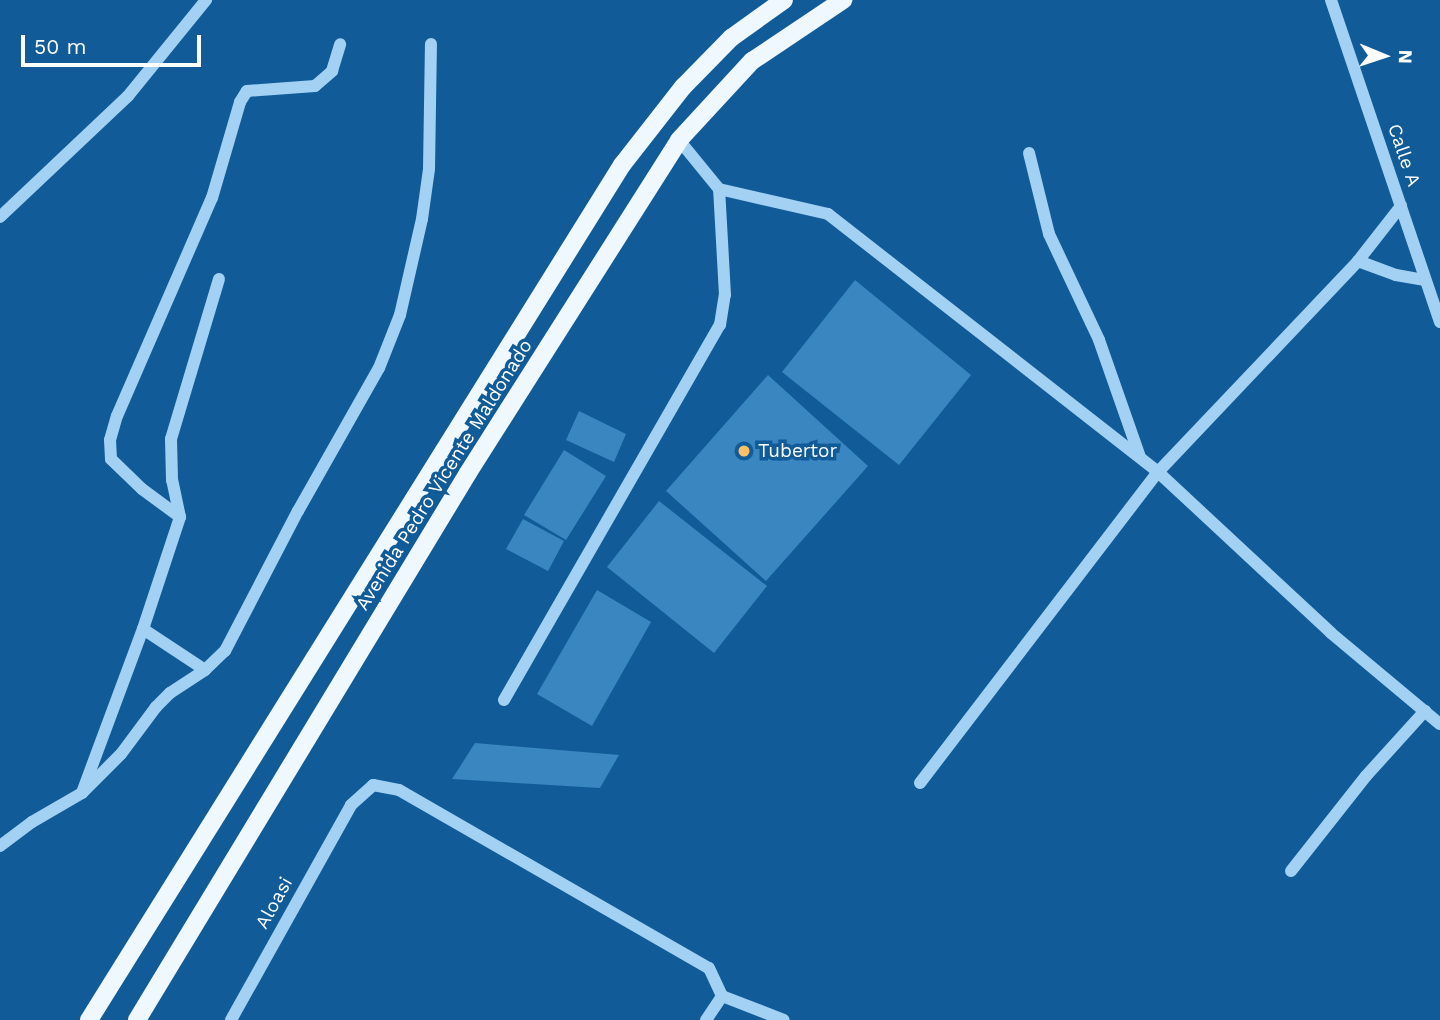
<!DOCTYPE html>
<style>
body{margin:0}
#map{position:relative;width:1440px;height:1020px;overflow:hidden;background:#115c98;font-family:"Work Sans",sans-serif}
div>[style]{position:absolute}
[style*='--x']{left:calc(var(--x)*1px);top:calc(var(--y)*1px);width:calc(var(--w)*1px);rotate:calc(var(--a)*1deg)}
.building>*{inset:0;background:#3986c0}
.minor>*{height:12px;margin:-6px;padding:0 6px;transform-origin:6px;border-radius:6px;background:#a2d1f4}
.major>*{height:18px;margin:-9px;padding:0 9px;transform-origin:9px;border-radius:9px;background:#eff7ff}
.dots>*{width:19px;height:19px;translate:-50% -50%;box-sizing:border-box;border:4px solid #115c98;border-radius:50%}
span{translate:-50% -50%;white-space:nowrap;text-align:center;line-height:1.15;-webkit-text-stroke:7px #115c98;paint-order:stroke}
.street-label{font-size:19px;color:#fff}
.poi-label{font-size:19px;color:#fff}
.left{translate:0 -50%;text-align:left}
.north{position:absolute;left:1349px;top:21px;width:70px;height:70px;-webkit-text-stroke:5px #115c98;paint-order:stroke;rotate:92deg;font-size:19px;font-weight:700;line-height:28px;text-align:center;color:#fff}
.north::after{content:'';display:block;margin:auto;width:24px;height:32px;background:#fff;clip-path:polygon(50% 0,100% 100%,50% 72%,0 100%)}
.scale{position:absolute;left:21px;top:35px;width:180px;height:32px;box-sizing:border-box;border:4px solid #fff;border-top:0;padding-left:9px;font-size:21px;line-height:24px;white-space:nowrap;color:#fff;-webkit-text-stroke:5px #115c98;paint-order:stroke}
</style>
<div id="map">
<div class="building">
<i style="clip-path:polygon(855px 280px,971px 375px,899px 465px,782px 372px)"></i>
<i style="clip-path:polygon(768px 375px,868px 466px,766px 581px,666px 491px)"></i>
<i style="clip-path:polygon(579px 411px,626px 434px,614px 462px,566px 440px)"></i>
<i style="clip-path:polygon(564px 450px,606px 476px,566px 540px,524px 515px)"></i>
<i style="clip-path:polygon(659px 501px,767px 586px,714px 653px,607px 567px)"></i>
<i style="clip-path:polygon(523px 519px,564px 541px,548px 571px,506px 549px)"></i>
<i style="clip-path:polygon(597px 590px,651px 622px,592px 726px,537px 694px)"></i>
<i style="clip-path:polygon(475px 743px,619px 755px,600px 788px,452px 779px)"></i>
</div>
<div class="minor">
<i style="--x:1331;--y:0;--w:340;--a:71.3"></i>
<i style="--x:679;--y:140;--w:63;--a:50.8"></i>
<i style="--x:719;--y:189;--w:112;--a:12.9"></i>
<i style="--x:828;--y:214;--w:419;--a:38"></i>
<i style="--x:1158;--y:472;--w:236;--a:42.9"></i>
<i style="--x:1331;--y:633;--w:142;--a:39.9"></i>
<i style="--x:1029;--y:153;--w:83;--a:76.1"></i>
<i style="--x:1049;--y:234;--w:117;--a:64.7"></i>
<i style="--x:1099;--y:340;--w:124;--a:70.7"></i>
<i style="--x:0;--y:217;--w:176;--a:-43.4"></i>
<i style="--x:128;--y:96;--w:124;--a:-50.9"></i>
<i style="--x:1358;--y:261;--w:70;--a:-52"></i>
<i style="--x:180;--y:517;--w:47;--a:-143.6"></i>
<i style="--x:142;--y:489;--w:43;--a:-135.9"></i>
<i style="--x:111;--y:459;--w:19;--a:-93"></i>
<i style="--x:110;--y:440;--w:25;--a:-74"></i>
<i style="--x:117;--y:416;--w:238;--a:-66.5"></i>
<i style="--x:212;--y:198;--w:100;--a:-73.7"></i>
<i style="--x:240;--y:102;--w:13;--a:-58"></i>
<i style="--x:247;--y:91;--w:68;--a:-4.2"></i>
<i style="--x:315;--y:86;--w:23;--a:-41"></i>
<i style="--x:332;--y:71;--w:28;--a:-73"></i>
<i style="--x:143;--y:629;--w:74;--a:33.5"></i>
<i style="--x:504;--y:700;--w:433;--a:-60.1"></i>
<i style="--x:720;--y:325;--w:30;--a:-81"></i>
<i style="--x:725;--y:295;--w:106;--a:-93.2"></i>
<i style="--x:920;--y:783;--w:392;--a:-52.6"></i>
<i style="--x:1158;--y:472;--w:291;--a:-46.5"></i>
<i style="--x:1358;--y:261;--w:40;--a:20.2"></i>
<i style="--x:1396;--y:275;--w:28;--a:10"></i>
<i style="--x:83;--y:790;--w:172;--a:-69.6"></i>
<i style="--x:143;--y:629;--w:118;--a:-71.7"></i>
<i style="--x:180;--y:517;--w:38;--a:-102"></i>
<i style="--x:172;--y:480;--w:41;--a:-91.4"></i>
<i style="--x:171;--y:439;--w:167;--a:-73.3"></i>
<i style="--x:0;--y:846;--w:40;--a:-37"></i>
<i style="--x:32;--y:822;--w:58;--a:-30.1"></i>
<i style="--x:82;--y:793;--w:55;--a:-45"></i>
<i style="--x:121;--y:754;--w:59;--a:-53.3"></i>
<i style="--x:156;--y:707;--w:20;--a:-45"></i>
<i style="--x:170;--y:693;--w:42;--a:-33.3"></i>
<i style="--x:205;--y:670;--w:28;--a:-44"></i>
<i style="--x:225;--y:651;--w:158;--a:-62.5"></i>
<i style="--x:298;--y:511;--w:164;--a:-60.5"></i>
<i style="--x:379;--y:368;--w:57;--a:-68.4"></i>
<i style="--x:400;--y:315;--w:98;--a:-77.1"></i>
<i style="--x:422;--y:219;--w:50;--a:-82"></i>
<i style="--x:429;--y:169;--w:125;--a:-89.1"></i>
<i style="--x:1291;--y:871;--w:121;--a:-51.7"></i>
<i style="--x:1366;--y:776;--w:88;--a:-47.8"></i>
<i style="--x:722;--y:996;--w:66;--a:21.2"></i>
<i style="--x:231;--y:1020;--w:246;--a:-60.8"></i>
<i style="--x:351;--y:805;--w:30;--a:-42"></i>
<i style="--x:373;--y:785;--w:26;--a:11"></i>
<i style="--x:399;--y:790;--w:357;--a:29.9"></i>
<i style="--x:709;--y:968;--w:31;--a:65"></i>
<i style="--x:706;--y:1020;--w:29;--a:-56"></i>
</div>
<div class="major">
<i style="--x:89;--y:1020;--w:1008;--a:-58.06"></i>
<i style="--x:622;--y:165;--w:99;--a:-52"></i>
<i style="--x:683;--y:87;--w:69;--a:-45.6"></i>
<i style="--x:731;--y:38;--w:65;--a:-35.6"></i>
<i style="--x:137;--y:1020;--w:639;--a:-58.82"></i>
<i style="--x:468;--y:473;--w:394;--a:-57.6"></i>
<i style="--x:679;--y:140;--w:108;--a:-47.3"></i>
<i style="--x:752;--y:61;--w:110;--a:-33.8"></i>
</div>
<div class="dots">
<i style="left:744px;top:451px;background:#ffc065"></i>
</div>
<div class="street-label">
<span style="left:1404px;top:155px;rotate:71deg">Calle A</span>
<span style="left:444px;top:475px;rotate:-58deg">Avenida Pedro Vicente Maldonado</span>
<span style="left:274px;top:903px;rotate:-61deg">Aloasi</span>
</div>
<div class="poi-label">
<span class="left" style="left:758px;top:451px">Tubertor</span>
</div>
<div class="north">N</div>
<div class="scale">50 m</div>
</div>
